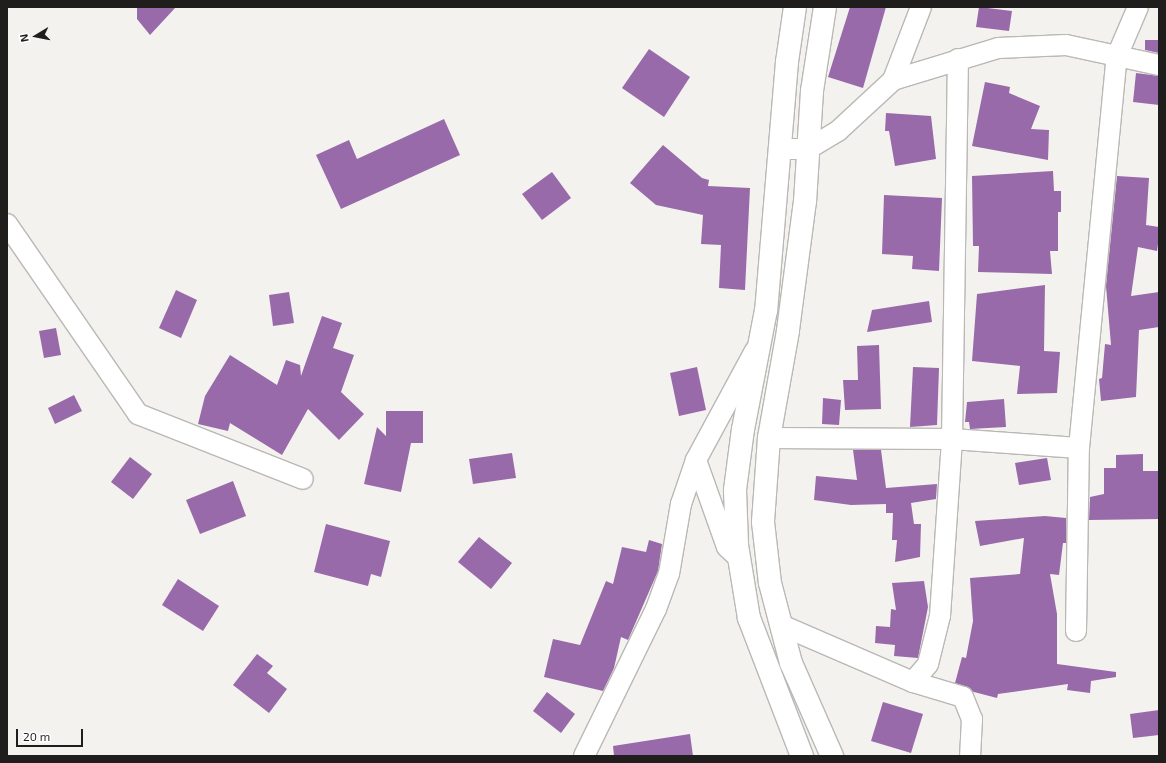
<!DOCTYPE html>
<style>
body{margin:0}
#map{position:relative;width:1166px;height:763px;overflow:hidden;background:#f4f2ef;font-family:"Exo 2",sans-serif}
div>[style]{position:absolute}
[style*='--x']{left:calc(var(--x)*1px);top:calc(var(--y)*1px);width:calc(var(--w)*1px);rotate:calc(var(--a)*1deg)}
.building>*{inset:0;background:#986aa9}
.roads{filter:drop-shadow(1px 0 #bab8b5) drop-shadow(-1px 0 #bab8b5) drop-shadow(0 1px #bab8b5) drop-shadow(0 -1px #bab8b5)}
.street>*{height:20px;margin:-10px;padding:0 10px;transform-origin:10px;border-radius:10px;background:#fff}
.secondary>*{height:22px;margin:-11px;padding:0 11px;transform-origin:11px;border-radius:11px;background:#fff}
span{translate:-50% -50%;white-space:nowrap;text-align:center;line-height:1.15;-webkit-text-stroke:3px #fff;paint-order:stroke}
.frame{position:absolute;inset:0;border:8px solid #1f1e1d;pointer-events:none}
.north{position:absolute;left:16px;top:16px;width:40px;height:40px;-webkit-text-stroke:3px #fff;paint-order:stroke;rotate:260deg;font-size:11px;font-weight:700;line-height:16px;text-align:center;color:#1f1e1d}
.north::after{content:'';display:block;margin:auto;width:14px;height:18px;background:#1f1e1d;clip-path:polygon(50% 0,100% 100%,50% 72%,0 100%)}
.scale{position:absolute;left:16px;top:729px;width:67px;height:18px;box-sizing:border-box;border:2px solid #1f1e1d;border-top:0;padding-left:5px;font-size:12px;line-height:14px;white-space:nowrap;color:#1f1e1d;-webkit-text-stroke:3px #fff;paint-order:stroke}
</style>
<div id="map">
<div class="building">
<i style="clip-path:polygon(137px 7px,176px 7px,150px 35px,137px 19px)"></i>
<i style="clip-path:polygon(850px 7px,886px 7px,863px 88px,828px 77px)"></i>
<i style="clip-path:polygon(979px 7px,1012px 11px,1009px 31px,976px 27px)"></i>
<i style="clip-path:polygon(1145px 40px,1159px 40px,1159px 53px,1145px 50px)"></i>
<i style="clip-path:polygon(649px 49px,690px 77px,664px 117px,622px 88px)"></i>
<i style="clip-path:polygon(1136px 73px,1159px 76px,1159px 105px,1133px 102px)"></i>
<i style="clip-path:polygon(985px 82px,1010px 87px,1009px 93px,1040px 106px,1031px 129px,1049px 130px,1048px 160px,972px 146px)"></i>
<i style="clip-path:polygon(886px 113px,931px 116px,936px 159px,895px 166px,889px 131px,885px 131px)"></i>
<i style="clip-path:polygon(444px 119px,460px 155px,341px 209px,316px 155px,349px 140px,357px 159px)"></i>
<i style="clip-path:polygon(663px 145px,702px 178px,709px 180px,708px 186px,750px 188px,745px 290px,719px 288px,721px 245px,701px 244px,703px 215px,656px 205px,630px 183px)"></i>
<i style="clip-path:polygon(1053px 171px,1054px 191px,1061px 191px,1061px 212px,1058px 212px,1058px 251px,1050px 251px,1052px 274px,978px 272px,979px 246px,973px 246px,972px 176px)"></i>
<i style="clip-path:polygon(552px 172px,571px 198px,542px 220px,522px 194px)"></i>
<i style="clip-path:polygon(1117px 176px,1149px 178px,1146px 225px,1159px 227px,1159px 237px,1157px 251px,1138px 247px,1131px 296px,1159px 292px,1159px 327px,1139px 330px,1136px 397px,1101px 401px,1099px 379px,1102px 378px,1105px 344px,1111px 345px,1106px 286px)"></i>
<i style="clip-path:polygon(884px 195px,942px 198px,939px 271px,912px 269px,913px 256px,882px 254px)"></i>
<i style="clip-path:polygon(1045px 285px,1044px 351px,1060px 352px,1057px 393px,1017px 394px,1020px 366px,972px 361px,977px 294px)"></i>
<i style="clip-path:polygon(176px 290px,197px 300px,181px 338px,159px 328px)"></i>
<i style="clip-path:polygon(289px 292px,294px 323px,273px 326px,269px 295px)"></i>
<i style="clip-path:polygon(929px 301px,932px 322px,867px 332px,872px 310px)"></i>
<i style="clip-path:polygon(322px 316px,342px 323px,333px 348px,354px 355px,341px 392px,364px 414px,339px 440px,308px 409px,282px 455px,230px 423px,228px 431px,198px 424px,205px 396px,230px 355px,277px 385px,286px 360px,300px 365px,301px 376px)"></i>
<i style="clip-path:polygon(56px 328px,61px 355px,44px 358px,39px 331px)"></i>
<i style="clip-path:polygon(879px 345px,881px 409px,845px 410px,843px 380px,858px 380px,857px 346px)"></i>
<i style="clip-path:polygon(697px 367px,706px 410px,679px 416px,670px 373px)"></i>
<i style="clip-path:polygon(913px 367px,939px 368px,937px 425px,910px 427px)"></i>
<i style="clip-path:polygon(74px 395px,82px 411px,55px 424px,48px 408px)"></i>
<i style="clip-path:polygon(823px 398px,841px 400px,839px 425px,822px 424px)"></i>
<i style="clip-path:polygon(1004px 399px,1006px 427px,970px 429px,969px 422px,965px 422px,967px 402px)"></i>
<i style="clip-path:polygon(386px 411px,423px 411px,423px 443px,411px 443px,401px 492px,364px 484px,377px 427px,386px 436px)"></i>
<i style="clip-path:polygon(853px 450px,881px 450px,886px 488px,937px 484px,936px 499px,911px 503px,914px 524px,921px 524px,920px 557px,895px 562px,897px 540px,892px 540px,893px 513px,886px 513px,886px 504px,851px 505px,814px 500px,816px 476px,857px 480px)"></i>
<i style="clip-path:polygon(512px 453px,516px 478px,473px 484px,469px 459px)"></i>
<i style="clip-path:polygon(1143px 454px,1143px 471px,1159px 471px,1159px 519px,1089px 520px,1090px 497px,1104px 494px,1104px 468px,1116px 468px,1116px 455px)"></i>
<i style="clip-path:polygon(130px 457px,152px 474px,133px 499px,111px 482px)"></i>
<i style="clip-path:polygon(1047px 458px,1051px 480px,1019px 485px,1015px 463px)"></i>
<i style="clip-path:polygon(233px 481px,246px 516px,200px 534px,186px 500px)"></i>
<i style="clip-path:polygon(1045px 516px,1066px 518px,1066px 543px,1063px 543px,1059px 575px,1050px 574px,1057px 614px,1057px 664px,1116px 672px,1116px 677px,1091px 681px,1090px 693px,1067px 690px,1068px 684px,998px 694px,997px 698px,974px 692px,955px 683px,962px 657px,966px 658px,973px 621px,970px 578px,1020px 574px,1024px 538px,980px 546px,975px 521px)"></i>
<i style="clip-path:polygon(326px 524px,390px 541px,381px 577px,371px 574px,368px 586px,314px 572px)"></i>
<i style="clip-path:polygon(479px 537px,512px 563px,491px 589px,458px 562px)"></i>
<i style="clip-path:polygon(649px 540px,662px 544px,658px 571px,628px 640px,621px 637px,614px 668px,603px 691px,544px 677px,553px 639px,580px 645px,606px 581px,613px 584px,622px 547px,646px 552px)"></i>
<i style="clip-path:polygon(178px 579px,219px 606px,203px 631px,162px 605px)"></i>
<i style="clip-path:polygon(924px 581px,928px 607px,918px 658px,894px 656px,895px 645px,875px 643px,876px 626px,890px 627px,891px 609px,896px 610px,892px 583px)"></i>
<i style="clip-path:polygon(257px 654px,273px 666px,267px 673px,287px 689px,269px 713px,233px 685px)"></i>
<i style="clip-path:polygon(547px 692px,575px 714px,561px 733px,533px 711px)"></i>
<i style="clip-path:polygon(883px 702px,923px 714px,911px 753px,871px 741px)"></i>
<i style="clip-path:polygon(1159px 710px,1159px 735px,1133px 738px,1130px 714px)"></i>
<i style="clip-path:polygon(690px 734px,693px 756px,614px 756px,613px 746px)"></i>
</div>
<div class="roads">
<div class="street">
<i style="--x:893;--y:80;--w:78;--a:-69"></i>
<i style="--x:780;--y:149;--w:28;--a:0"></i>
<i style="--x:808;--y:149;--w:35;--a:-31"></i>
<i style="--x:838;--y:131;--w:75;--a:-42.8"></i>
<i style="--x:893;--y:80;--w:110;--a:-16.9"></i>
<i style="--x:998;--y:48;--w:68;--a:-2.5"></i>
<i style="--x:1066;--y:45;--w:95;--a:12.1"></i>
<i style="--x:7;--y:224;--w:231;--a:55.4"></i>
<i style="--x:138;--y:414;--w:177;--a:21.5"></i>
<i style="--x:769;--y:438;--w:183;--a:0.3"></i>
<i style="--x:952;--y:439;--w:127;--a:4.1"></i>
<i style="--x:696;--y:460;--w:92;--a:70.4"></i>
<i style="--x:727;--y:547;--w:16;--a:43"></i>
<i style="--x:781;--y:625;--w:144;--a:23.4"></i>
<i style="--x:913;--y:682;--w:23;--a:-50"></i>
<i style="--x:928;--y:664;--w:49;--a:-76"></i>
<i style="--x:940;--y:616;--w:177;--a:-86.1"></i>
<i style="--x:952;--y:439;--w:380;--a:-89.1"></i>
<i style="--x:1076;--y:631;--w:183;--a:-89.1"></i>
<i style="--x:1079;--y:448;--w:394;--a:-84.5"></i>
<i style="--x:1117;--y:56;--w:53;--a:-66.8"></i>
<i style="--x:913;--y:682;--w:52;--a:16.7"></i>
<i style="--x:963;--y:697;--w:24;--a:68"></i>
<i style="--x:972;--y:719;--w:37;--a:93"></i>
<i style="--x:584;--y:756;--w:164;--a:-63.9"></i>
<i style="--x:656;--y:609;--w:37;--a:-70"></i>
<i style="--x:669;--y:574;--w:71;--a:-80.3"></i>
<i style="--x:681;--y:504;--w:46;--a:-71.2"></i>
<i style="--x:696;--y:460;--w:124;--a:-61.6"></i>
</div>
<div class="secondary">
<i style="--x:795;--y:7;--w:56;--a:98.3"></i>
<i style="--x:787;--y:62;--w:249;--a:94.8"></i>
<i style="--x:766;--y:310;--w:121;--a:100.9"></i>
<i style="--x:743;--y:429;--w:62;--a:97.5"></i>
<i style="--x:735;--y:490;--w:55;--a:87.9"></i>
<i style="--x:737;--y:545;--w:74;--a:80.7"></i>
<i style="--x:749;--y:618;--w:148;--a:69"></i>
<i style="--x:825;--y:7;--w:85;--a:98.8"></i>
<i style="--x:812;--y:91;--w:110;--a:93.6"></i>
<i style="--x:805;--y:201;--w:131;--a:97.5"></i>
<i style="--x:788;--y:331;--w:109;--a:100.1"></i>
<i style="--x:769;--y:438;--w:84;--a:94.1"></i>
<i style="--x:763;--y:522;--w:61;--a:83.5"></i>
<i style="--x:770;--y:583;--w:83;--a:75.3"></i>
<i style="--x:791;--y:663;--w:102;--a:66.2"></i>
</div>
</div>
<div class="frame"></div>
<div class="north">N</div>
<div class="scale">20 m</div>
</div>
